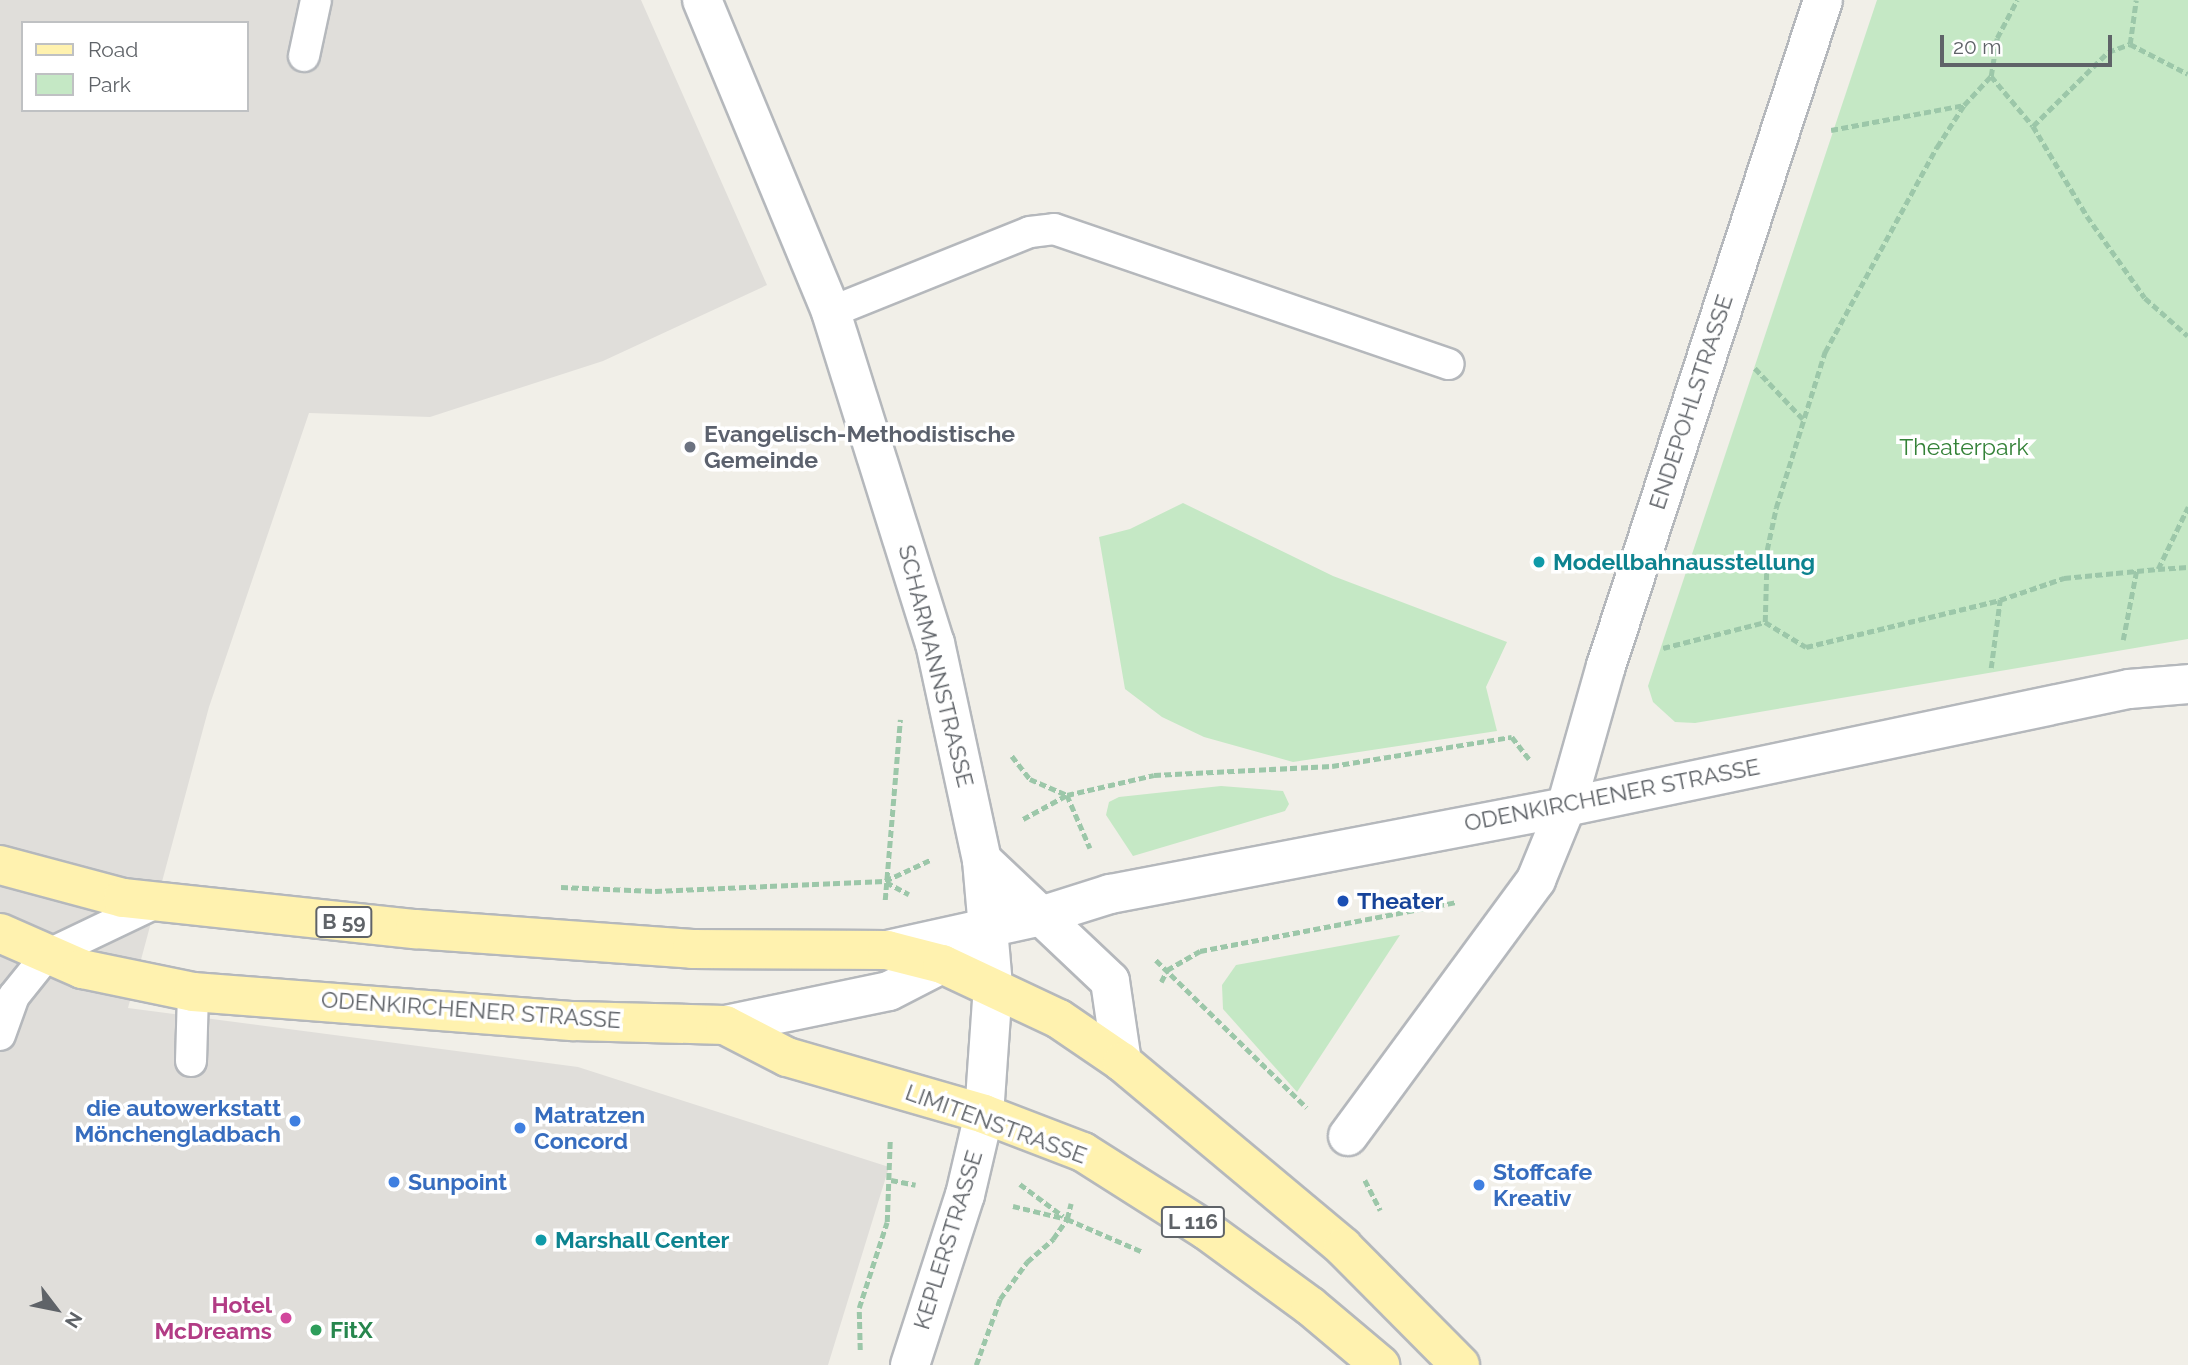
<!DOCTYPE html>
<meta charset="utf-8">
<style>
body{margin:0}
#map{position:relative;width:2188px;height:1365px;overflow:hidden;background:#f1efe8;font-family:Raleway,sans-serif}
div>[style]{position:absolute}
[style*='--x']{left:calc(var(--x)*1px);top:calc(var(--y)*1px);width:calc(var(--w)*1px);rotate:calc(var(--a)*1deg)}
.industrial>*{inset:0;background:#e0deda}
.green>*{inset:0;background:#c5e8c5}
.path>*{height:4.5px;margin-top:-2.25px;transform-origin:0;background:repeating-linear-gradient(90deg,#9cc7a9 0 7px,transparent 0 10.5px)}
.roads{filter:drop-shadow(2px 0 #b5b8bc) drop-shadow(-2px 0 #b5b8bc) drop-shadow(0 2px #b5b8bc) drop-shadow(0 -2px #b5b8bc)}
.lane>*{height:30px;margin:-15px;padding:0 15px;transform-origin:15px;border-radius:15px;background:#fff}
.street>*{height:38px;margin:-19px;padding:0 19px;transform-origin:19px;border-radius:19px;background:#fff}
.secondary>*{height:38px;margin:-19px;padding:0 19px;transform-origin:19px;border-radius:19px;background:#fff}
.primary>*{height:38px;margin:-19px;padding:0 19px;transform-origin:19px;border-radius:19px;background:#fff2af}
.dots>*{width:19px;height:19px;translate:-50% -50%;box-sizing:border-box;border:4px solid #fff;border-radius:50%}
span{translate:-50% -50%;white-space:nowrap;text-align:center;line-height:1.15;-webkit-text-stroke:7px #fff;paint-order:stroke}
.shield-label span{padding:2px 5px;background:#fff;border:2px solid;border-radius:5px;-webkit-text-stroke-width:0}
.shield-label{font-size:21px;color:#5f6368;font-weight:700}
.street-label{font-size:23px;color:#5f6368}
.worship-label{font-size:23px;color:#5b616d;font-weight:700}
.left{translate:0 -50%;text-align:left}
.park-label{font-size:23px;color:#348238}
.culture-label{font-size:23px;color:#0d838f;font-weight:700}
.transit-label{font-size:23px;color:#164399;font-weight:700}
.shop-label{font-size:23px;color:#366cbe;font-weight:700}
.right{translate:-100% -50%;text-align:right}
.hotel-label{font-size:23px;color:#b23c85;font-weight:700}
.leisure-label{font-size:23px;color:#27864d;font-weight:700}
.legend{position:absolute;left:21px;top:21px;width:228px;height:91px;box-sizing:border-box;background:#fff;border:2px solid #bfc1c3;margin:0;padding:9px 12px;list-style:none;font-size:21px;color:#5f6368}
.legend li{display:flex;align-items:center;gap:14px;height:35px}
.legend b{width:35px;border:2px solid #bfc1c3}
.north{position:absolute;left:21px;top:1274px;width:70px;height:70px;-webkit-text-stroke:5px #fff;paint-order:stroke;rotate:122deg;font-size:19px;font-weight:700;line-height:28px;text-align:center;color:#5f6368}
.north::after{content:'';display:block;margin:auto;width:24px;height:32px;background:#5f6368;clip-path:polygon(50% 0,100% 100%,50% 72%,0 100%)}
.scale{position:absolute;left:1940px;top:35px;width:172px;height:32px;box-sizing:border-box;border:4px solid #5f6368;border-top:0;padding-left:9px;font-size:21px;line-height:24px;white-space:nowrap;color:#5f6368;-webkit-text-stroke:5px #fff;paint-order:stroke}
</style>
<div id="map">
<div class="industrial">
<i style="clip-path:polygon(evenodd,0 0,641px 0,767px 285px,603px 361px,430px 417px,309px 413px,209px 707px,128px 1008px,578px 1067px,889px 1167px,828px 1365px,0 1365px,0 0,23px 23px,247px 23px,247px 110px,23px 110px,23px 23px)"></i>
</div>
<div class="green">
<i style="clip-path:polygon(1877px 0,2188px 0,2188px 639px,1695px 723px,1675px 722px,1653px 702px,1648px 686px)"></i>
<i style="clip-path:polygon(1183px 503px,1333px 576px,1507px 642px,1486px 687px,1497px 731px,1293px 762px,1204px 737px,1162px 717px,1125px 689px,1099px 537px,1130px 529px)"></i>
<i style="clip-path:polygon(1221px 786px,1283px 791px,1289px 804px,1285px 811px,1133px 856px,1106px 815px,1109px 802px,1119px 797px)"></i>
<i style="clip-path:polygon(1400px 935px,1297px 1092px,1223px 1009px,1222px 985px,1236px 965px)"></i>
</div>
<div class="path">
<i style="--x:2130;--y:44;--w:44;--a:-82.2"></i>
<i style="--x:1991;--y:76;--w:65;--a:50"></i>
<i style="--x:2033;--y:126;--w:105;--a:59"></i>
<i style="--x:2087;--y:216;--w:100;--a:54.7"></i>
<i style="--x:2145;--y:298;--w:57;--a:41.5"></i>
<i style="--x:2033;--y:126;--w:105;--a:-44.6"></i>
<i style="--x:2108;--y:52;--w:23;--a:-20"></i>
<i style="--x:2130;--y:44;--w:65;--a:27.3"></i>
<i style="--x:1831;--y:130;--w:135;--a:-10.6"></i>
<i style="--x:1755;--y:368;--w:70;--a:46.7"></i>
<i style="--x:2158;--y:569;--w:30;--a:-4"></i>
<i style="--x:1765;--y:622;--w:72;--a:-88.4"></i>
<i style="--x:1767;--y:550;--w:43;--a:-77.9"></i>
<i style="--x:1776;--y:508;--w:164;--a:-72.6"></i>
<i style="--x:1825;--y:352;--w:234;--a:-61.4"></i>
<i style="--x:1937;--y:147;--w:50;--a:-57.3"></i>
<i style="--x:1964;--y:105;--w:40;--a:-47"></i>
<i style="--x:1991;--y:76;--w:38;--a:-81"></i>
<i style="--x:1997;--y:38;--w:43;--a:-62.2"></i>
<i style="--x:2123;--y:640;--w:73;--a:-79"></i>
<i style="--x:1663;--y:648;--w:105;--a:-14.3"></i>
<i style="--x:1765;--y:622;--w:48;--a:31.4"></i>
<i style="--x:1806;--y:647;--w:200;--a:-13.6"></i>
<i style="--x:2000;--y:600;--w:68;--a:-19"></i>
<i style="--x:2064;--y:578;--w:94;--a:-5.5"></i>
<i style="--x:2158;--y:569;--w:69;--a:-64.2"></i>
<i style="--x:1991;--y:668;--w:69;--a:-82.5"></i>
<i style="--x:1012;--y:756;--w:29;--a:52"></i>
<i style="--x:1030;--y:779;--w:40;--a:23.4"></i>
<i style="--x:1067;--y:795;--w:58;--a:66.5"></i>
<i style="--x:1023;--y:819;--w:50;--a:-28.6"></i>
<i style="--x:1067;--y:795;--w:89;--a:-12.9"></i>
<i style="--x:1154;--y:775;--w:178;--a:-2.9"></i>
<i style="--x:1332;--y:766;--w:182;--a:-9.2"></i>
<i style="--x:1512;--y:737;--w:28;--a:52"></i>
<i style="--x:886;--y:882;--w:26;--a:28"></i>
<i style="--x:561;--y:887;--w:94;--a:2.4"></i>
<i style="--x:655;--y:891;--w:230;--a:-2.5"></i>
<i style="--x:885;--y:881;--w:52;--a:-25.1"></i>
<i style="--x:885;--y:900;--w:181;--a:-85.2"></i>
<i style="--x:1156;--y:960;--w:211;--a:44.4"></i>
<i style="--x:1161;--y:982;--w:13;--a:-63"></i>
<i style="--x:1167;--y:970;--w:38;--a:-30"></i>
<i style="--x:1200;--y:951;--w:262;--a:-10.8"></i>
<i style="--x:891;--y:1180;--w:25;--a:11"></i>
<i style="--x:1365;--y:1180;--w:34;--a:63"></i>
<i style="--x:1020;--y:1184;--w:54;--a:36.7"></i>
<i style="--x:1013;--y:1206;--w:56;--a:13.5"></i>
<i style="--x:1067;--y:1219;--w:83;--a:23.5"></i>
<i style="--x:860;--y:1350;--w:42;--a:-91.4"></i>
<i style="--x:859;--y:1308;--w:90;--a:-72"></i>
<i style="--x:887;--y:1222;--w:83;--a:-87.9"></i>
<i style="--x:976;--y:1365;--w:70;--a:-70"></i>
<i style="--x:1000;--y:1299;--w:46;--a:-53.9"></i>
<i style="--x:1027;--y:1262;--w:35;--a:-41"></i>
<i style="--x:1053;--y:1239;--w:24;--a:-55"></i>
<i style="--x:1067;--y:1219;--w:16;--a:-76"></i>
</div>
<div class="roads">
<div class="lane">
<i style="--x:304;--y:56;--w:57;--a:-77.9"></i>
<i style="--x:831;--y:312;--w:214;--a:-21.9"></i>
<i style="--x:1030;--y:232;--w:24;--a:-7"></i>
<i style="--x:1054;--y:229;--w:417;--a:18.9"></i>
<i style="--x:0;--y:1035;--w:41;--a:-70.3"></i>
<i style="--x:14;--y:996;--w:53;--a:-51.2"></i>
<i style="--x:47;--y:955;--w:123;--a:-25.5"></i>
<i style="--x:191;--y:1061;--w:69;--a:-88.3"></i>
</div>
<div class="street">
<i style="--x:1348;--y:1136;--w:318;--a:-53.7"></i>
<i style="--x:1536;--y:880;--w:79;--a:-67.7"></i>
<i style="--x:1566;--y:807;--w:147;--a:-74.2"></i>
<i style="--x:1606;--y:666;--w:700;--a:-71.95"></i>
<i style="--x:910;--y:1365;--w:179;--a:-72.1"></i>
<i style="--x:965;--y:1195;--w:83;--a:-76.8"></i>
</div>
<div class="secondary">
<i style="--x:702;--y:0;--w:338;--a:67.5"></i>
<i style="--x:831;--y:312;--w:347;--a:72.6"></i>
<i style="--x:935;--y:643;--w:222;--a:77.8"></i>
<i style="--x:982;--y:860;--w:126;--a:85"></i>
<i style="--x:993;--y:986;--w:128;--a:94"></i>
<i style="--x:982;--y:860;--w:176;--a:43.4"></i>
<i style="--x:1110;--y:981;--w:82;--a:81.6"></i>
<i style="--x:887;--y:950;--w:154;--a:-12.4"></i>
<i style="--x:1037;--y:917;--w:77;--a:-17.5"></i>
<i style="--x:1110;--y:894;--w:464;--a:-10.8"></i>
<i style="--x:1566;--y:807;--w:575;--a:-11.84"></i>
<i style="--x:2129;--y:689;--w:59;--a:-4.8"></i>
<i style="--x:725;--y:1025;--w:167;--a:-11.7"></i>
<i style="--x:889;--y:991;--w:83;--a:-27.2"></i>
</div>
<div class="primary">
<i style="--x:0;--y:865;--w:127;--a:15"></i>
<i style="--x:123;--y:898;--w:294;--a:6.1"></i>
<i style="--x:415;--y:929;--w:278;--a:4.1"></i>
<i style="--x:692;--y:949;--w:195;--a:0.3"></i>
<i style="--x:887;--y:950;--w:57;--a:14.3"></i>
<i style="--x:942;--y:964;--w:129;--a:25.2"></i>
<i style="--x:1059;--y:1019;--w:76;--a:34.3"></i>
<i style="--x:1122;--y:1062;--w:288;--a:39.9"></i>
<i style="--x:1343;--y:1247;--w:166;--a:45.2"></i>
<i style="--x:0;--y:933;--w:90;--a:23.7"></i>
<i style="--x:82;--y:969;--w:113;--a:11.7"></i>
<i style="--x:193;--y:992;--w:382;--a:4.4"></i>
<i style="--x:574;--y:1021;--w:151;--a:1.5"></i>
<i style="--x:725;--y:1025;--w:70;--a:27.3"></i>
<i style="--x:787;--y:1057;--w:205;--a:16.1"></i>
<i style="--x:984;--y:1114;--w:106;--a:21"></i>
<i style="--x:1083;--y:1152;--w:146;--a:32.4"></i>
<i style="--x:1206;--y:1230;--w:129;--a:36.2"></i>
<i style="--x:1310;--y:1306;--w:92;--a:40.1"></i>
</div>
</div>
<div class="dots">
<i style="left:690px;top:447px;background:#6b7280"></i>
<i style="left:1539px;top:562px;background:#0f9aa8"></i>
<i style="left:1343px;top:901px;background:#1a4fb4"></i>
<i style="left:295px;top:1121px;background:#3f7fe0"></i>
<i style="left:520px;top:1128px;background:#3f7fe0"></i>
<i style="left:394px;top:1182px;background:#3f7fe0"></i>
<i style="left:1479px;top:1185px;background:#3f7fe0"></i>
<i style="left:541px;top:1240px;background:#0f9aa8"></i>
<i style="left:286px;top:1318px;background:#d1479c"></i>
<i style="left:316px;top:1330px;background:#2e9e5b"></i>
</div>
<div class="shield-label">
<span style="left:344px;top:922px">B 59</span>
<span style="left:1193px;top:1222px">L 116</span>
</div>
<div class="street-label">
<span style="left:1691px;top:402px;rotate:-72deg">ENDEPOHLSTRASSE</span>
<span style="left:936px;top:666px;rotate:76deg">SCHARMANNSTRASSE</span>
<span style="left:1612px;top:795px;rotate:-11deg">ODENKIRCHENER STRASSE</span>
<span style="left:471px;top:1010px;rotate:4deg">ODENKIRCHENER STRASSE</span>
<span style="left:996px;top:1124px;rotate:20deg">LIMITENSTRASSE</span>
<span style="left:948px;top:1240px;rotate:-73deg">KEPLERSTRASSE</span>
</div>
<div class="worship-label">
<span class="left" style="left:704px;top:447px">Evangelisch-Methodistische<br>Gemeinde</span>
</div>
<div class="park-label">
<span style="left:1964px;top:447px">Theaterpark</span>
</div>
<div class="culture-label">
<span class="left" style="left:1553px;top:562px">Modellbahnausstellung</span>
<span class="left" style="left:555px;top:1240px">Marshall Center</span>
</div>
<div class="transit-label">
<span class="left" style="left:1357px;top:901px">Theater</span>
</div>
<div class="shop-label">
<span class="right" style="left:281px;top:1121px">die autowerkstatt<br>Mönchengladbach</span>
<span class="left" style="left:534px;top:1128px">Matratzen<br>Concord</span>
<span class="left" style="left:1493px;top:1185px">Stoffcafe<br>Kreativ</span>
<span class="left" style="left:408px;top:1182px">Sunpoint</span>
</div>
<div class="hotel-label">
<span class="right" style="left:272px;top:1318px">Hotel<br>McDreams</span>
</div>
<div class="leisure-label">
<span class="left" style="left:330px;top:1330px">FitX</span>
</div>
<ul class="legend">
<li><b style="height:9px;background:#fff2af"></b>Road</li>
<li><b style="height:19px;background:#c5e8c5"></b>Park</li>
</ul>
<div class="north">N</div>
<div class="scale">20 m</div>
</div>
